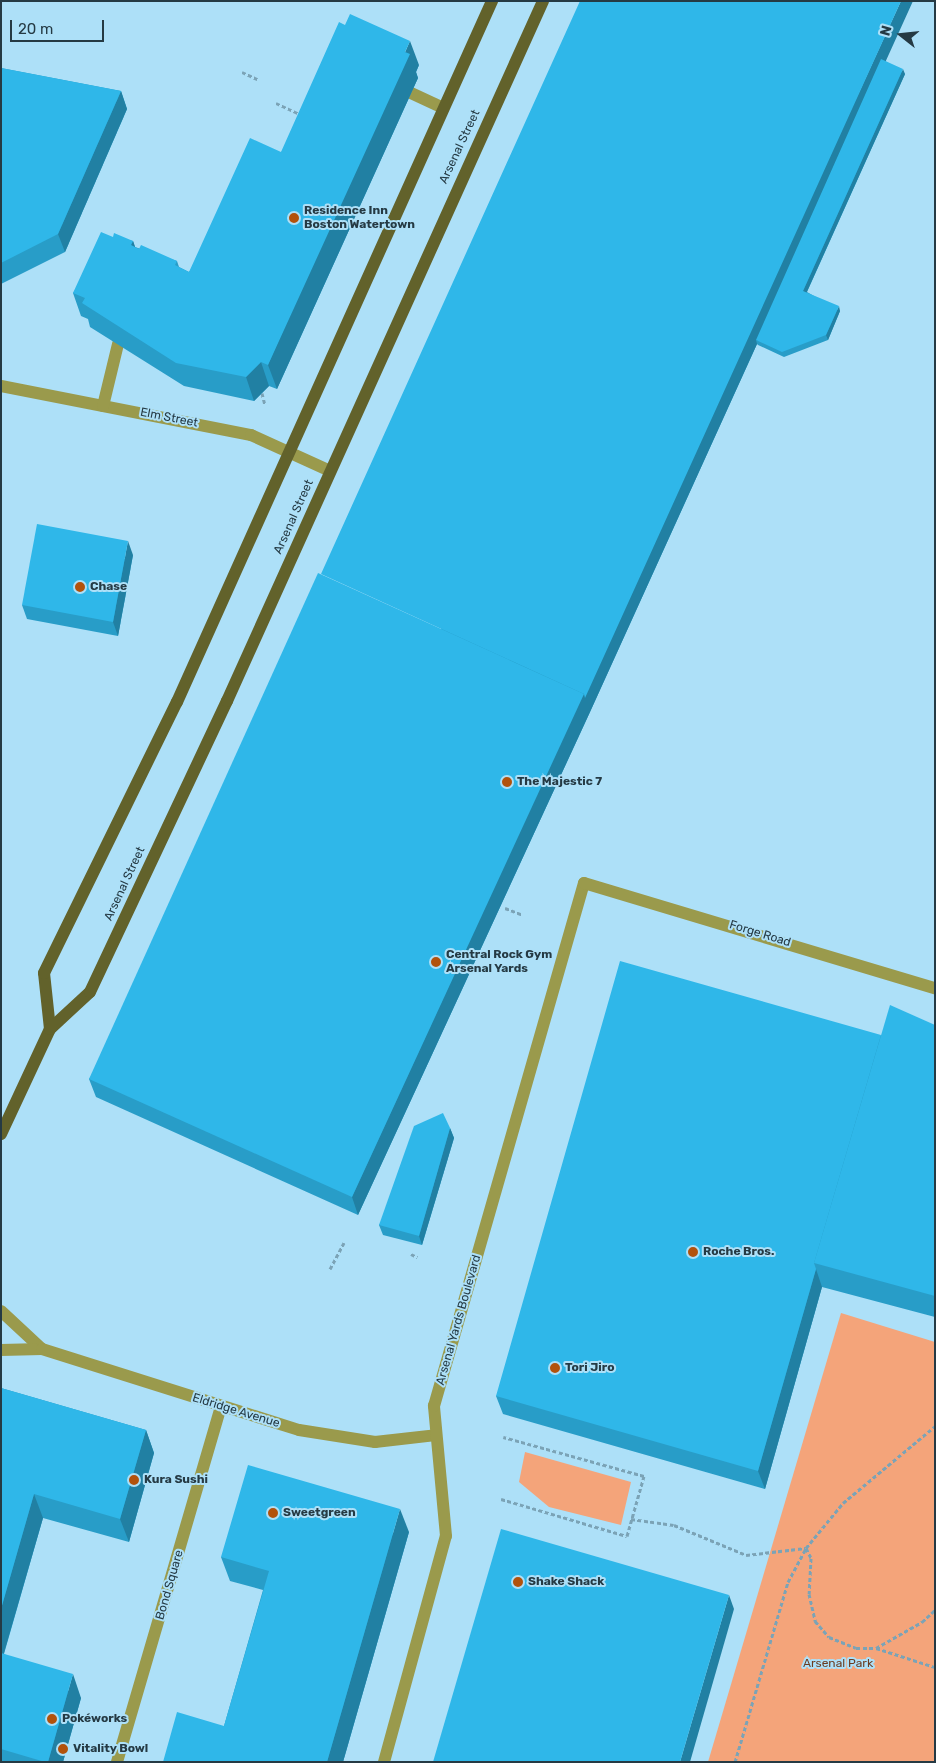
<!DOCTYPE html>
<meta charset="utf-8">
<style>
body{margin:0}
#map{position:relative;width:936px;height:1763px;overflow:hidden;background:#ade0f8;font-family:Rubik,sans-serif}
div>[style]{position:absolute}
[style*='--x']{left:calc(var(--x)*1px);top:calc(var(--y)*1px);width:calc(var(--w)*1px);rotate:calc(var(--a)*1deg)}
.green>*{inset:0;background:#f4a47a}
.path>*{height:3px;margin-top:-1.5px;transform-origin:0;background:repeating-linear-gradient(90deg,#7ba3b6 0 4px,transparent 0 6.5px)}
.minor>*{height:12px;margin:-6px;padding:0 6px;transform-origin:6px;border-radius:6px;background:#9a9a4c}
.major>*{height:12px;margin:-6px;padding:0 6px;transform-origin:6px;border-radius:6px;background:#62622b}
.wall>*{inset:0;background:#289dc8}
.shaded-wall>*{inset:0;background:#2180a3}
.building>*{inset:0;background:#2fb7e9}
.dots>*{width:14px;height:14px;translate:-50% -50%;box-sizing:border-box;border:2px solid #ade0f8;border-radius:50%}
span{translate:-50% -50%;white-space:nowrap;text-align:center;line-height:1.15;-webkit-text-stroke:4px #ade0f8;paint-order:stroke}
.street-label{font-size:12px;color:#253a44}
.poi-label{font-size:12px;color:#253a44;font-weight:700}
.left{translate:0 -50%;text-align:left}
.park-label{font-size:12px;color:#6b3c21}
.frame{position:absolute;inset:0;border:2px solid #253a44;pointer-events:none}
.north{position:absolute;left:876px;top:10px;width:50px;height:50px;-webkit-text-stroke:4px #ade0f8;paint-order:stroke;rotate:286deg;font-size:14px;font-weight:700;line-height:20px;text-align:center;color:#253a44}
.north::after{content:'';display:block;margin:auto;width:18px;height:22px;background:#253a44;clip-path:polygon(50% 0,100% 100%,50% 72%,0 100%)}
.scale{position:absolute;left:10px;top:20px;width:94px;height:22px;box-sizing:border-box;border:2px solid #253a44;border-top:0;padding-left:6px;font-size:15px;line-height:18px;white-space:nowrap;color:#253a44;-webkit-text-stroke:4px #ade0f8;paint-order:stroke}
</style>
<div id="map">
<div class="green">
<i style="clip-path:polygon(841px 1313px,935px 1342px,935px 1762px,708px 1762px)"></i>
<i style="clip-path:polygon(525px 1452px,631px 1482px,621px 1525px,549px 1507px,519px 1482px)"></i>
</div>
<div class="path">
<i style="--x:242;--y:72;--w:17;--a:25"></i>
<i style="--x:276;--y:103;--w:26;--a:25"></i>
<i style="--x:262;--y:393;--w:12;--a:76"></i>
<i style="--x:505;--y:908;--w:19;--a:21"></i>
<i style="--x:411;--y:1254;--w:7;--a:27"></i>
<i style="--x:330;--y:1269;--w:30;--a:-62"></i>
<i style="--x:501;--y:1499;--w:131;--a:16.4"></i>
<i style="--x:627;--y:1536;--w:62;--a:-74.2"></i>
<i style="--x:644;--y:1476;--w:146;--a:-164.5"></i>
<i style="--x:631;--y:1519;--w:43;--a:7.9"></i>
<i style="--x:674;--y:1525;--w:78;--a:22.6"></i>
<i style="--x:746;--y:1555;--w:60;--a:-6.7"></i>
<i style="--x:806;--y:1548;--w:11;--a:63"></i>
<i style="--x:811;--y:1558;--w:36;--a:93"></i>
<i style="--x:809;--y:1594;--w:28;--a:77"></i>
<i style="--x:815;--y:1621;--w:21;--a:49"></i>
<i style="--x:829;--y:1637;--w:29;--a:22"></i>
<i style="--x:856;--y:1648;--w:20;--a:0"></i>
<i style="--x:876;--y:1648;--w:53;--a:-29.5"></i>
<i style="--x:922;--y:1622;--w:18;--a:-43"></i>
<i style="--x:876;--y:1648;--w:62;--a:17.9"></i>
<i style="--x:735;--y:1762;--w:188;--a:-73.6"></i>
<i style="--x:788;--y:1582;--w:38;--a:-62"></i>
<i style="--x:806;--y:1548;--w:58;--a:-50.6"></i>
<i style="--x:843;--y:1503;--w:120;--a:-39.9"></i>
</div>
<div class="minor">
<i style="--x:411;--y:93;--w:35;--a:25"></i>
<i style="--x:1;--y:386;--w:255;--a:11.1"></i>
<i style="--x:251;--y:435;--w:87;--a:24.5"></i>
<i style="--x:103;--y:406;--w:64;--a:-76.4"></i>
<i style="--x:1;--y:1311;--w:56;--a:42.8"></i>
<i style="--x:1;--y:1350;--w:41;--a:-1.4"></i>
<i style="--x:42;--y:1349;--w:269;--a:17.5"></i>
<i style="--x:299;--y:1430;--w:77;--a:9"></i>
<i style="--x:375;--y:1442;--w:61;--a:-6.5"></i>
<i style="--x:117;--y:1762;--w:370;--a:-73.7"></i>
<i style="--x:384;--y:1762;--w:234;--a:-74.7"></i>
<i style="--x:446;--y:1536;--w:131;--a:-95.3"></i>
<i style="--x:434;--y:1406;--w:544;--a:-74"></i>
<i style="--x:584;--y:883;--w:366;--a:16.7"></i>
</div>
<div class="major">
<i style="--x:50;--y:1029;--w:56;--a:-96.1"></i>
<i style="--x:44;--y:973;--w:302;--a:-63.9"></i>
<i style="--x:177;--y:702;--w:769;--a:-65.8"></i>
<i style="--x:1;--y:1134;--w:116;--a:-65"></i>
<i style="--x:50;--y:1029;--w:54;--a:-42.8"></i>
<i style="--x:90;--y:992;--w:322;--a:-64.8"></i>
<i style="--x:227;--y:701;--w:768;--a:-65.7"></i>
</div>
<div class="wall">
<i style="clip-path:polygon(885px 61px,905px 74px,807px 292px,840px 311px,828px 340px,784px 357px,758px 345px,757px 344px,590px 712px,358px 1215px,96px 1097px,89px 1079px)"></i>
<i style="clip-path:polygon(419px 65px,416px 72px,418px 78px,277px 389px,269px 386px,254px 401px,184px 386px,90px 327px,88px 319px,81px 316px,73px 293px,113px 237px,133px 241px,135px 247px,177px 261px,179px 267px,189px 272px,281px 152px)"></i>
<i style="clip-path:polygon(1px 68px,121px 91px,127px 109px,65px 252px,1px 284px)"></i>
<i style="clip-path:polygon(133px 555px,118px 636px,27px 619px,22px 605px)"></i>
<i style="clip-path:polygon(935px 1025px,935px 1317px,822px 1287px,765px 1489px,503px 1414px,496px 1396px,881px 1035px)"></i>
<i style="clip-path:polygon(450px 1128px,454px 1138px,422px 1245px,383px 1235px,379px 1225px)"></i>
<i style="clip-path:polygon(1px 1388px,146px 1430px,154px 1453px,129px 1542px,43px 1518px,4px 1654px,81px 1698px,63px 1762px,1px 1762px)"></i>
<i style="clip-path:polygon(409px 1532px,343px 1762px,163px 1762px,224px 1726px,263px 1590px,230px 1581px,221px 1557px)"></i>
</div>
<div class="shaded-wall">
<i style="clip-path:polygon(901px 1px,913px 1px,759px 341px,756px 340px,757px 344px,590px 712px,358px 1215px,352px 1197px)"></i>
<i style="clip-path:polygon(410px 41px,419px 65px,416px 72px,418px 78px,277px 389px,268px 365px)"></i>
<i style="clip-path:polygon(903px 69px,905px 74px,805px 296px,803px 291px)"></i>
<i style="clip-path:polygon(121px 91px,127px 109px,65px 252px,58px 234px)"></i>
<i style="clip-path:polygon(133px 241px,141px 264px,131px 245px)"></i>
<i style="clip-path:polygon(839px 306px,840px 311px,828px 340px,826px 335px)"></i>
<i style="clip-path:polygon(261px 362px,269px 386px,254px 401px,246px 377px)"></i>
<i style="clip-path:polygon(128px 541px,133px 555px,118px 636px,113px 622px)"></i>
<i style="clip-path:polygon(450px 1128px,454px 1138px,422px 1245px,419px 1236px)"></i>
<i style="clip-path:polygon(816px 1269px,822px 1287px,765px 1489px,758px 1471px)"></i>
<i style="clip-path:polygon(146px 1430px,154px 1453px,129px 1542px,120px 1519px)"></i>
<i style="clip-path:polygon(34px 1494px,43px 1518px,1px 1663px,1px 1609px)"></i>
<i style="clip-path:polygon(400px 1509px,409px 1532px,343px 1762px,327px 1762px)"></i>
<i style="clip-path:polygon(729px 1595px,734px 1609px,690px 1762px,680px 1762px)"></i>
<i style="clip-path:polygon(73px 1674px,81px 1698px,63px 1762px,48px 1762px)"></i>
</div>
<div class="building">
<i style="clip-path:polygon(580px 1px,901px 1px,585px 698px,584px 694px,321px 574px)"></i>
<i style="clip-path:polygon(350px 14px,410px 41px,405px 52px,410px 54px,268px 365px,261px 362px,246px 377px,176px 363px,82px 303px,85px 298px,73px 293px,101px 232px,113px 237px,114px 233px,133px 241px,131px 245px,139px 249px,141px 245px,177px 261px,175px 265px,189px 272px,250px 138px,281px 152px,339px 22px,345px 25px)"></i>
<i style="clip-path:polygon(881px 59px,903px 69px,803px 291px,839px 306px,826px 335px,782px 352px,756px 340px)"></i>
<i style="clip-path:polygon(1px 68px,121px 91px,58px 234px,1px 263px)"></i>
<i style="clip-path:polygon(37px 524px,128px 541px,113px 622px,22px 605px)"></i>
<i style="clip-path:polygon(318px 573px,584px 694px,352px 1197px,89px 1079px)"></i>
<i style="clip-path:polygon(620px 961px,881px 1035px,814px 1263px,816px 1269px,758px 1471px,496px 1396px)"></i>
<i style="clip-path:polygon(890px 1005px,935px 1025px,935px 1296px,814px 1263px)"></i>
<i style="clip-path:polygon(443px 1113px,450px 1128px,419px 1236px,379px 1225px,414px 1126px)"></i>
<i style="clip-path:polygon(1px 1388px,146px 1430px,120px 1519px,34px 1494px,1px 1609px)"></i>
<i style="clip-path:polygon(248px 1465px,400px 1509px,327px 1762px,163px 1762px,177px 1712px,224px 1726px,269px 1571px,221px 1557px)"></i>
<i style="clip-path:polygon(501px 1529px,729px 1595px,680px 1762px,433px 1762px)"></i>
<i style="clip-path:polygon(1px 1653px,73px 1674px,48px 1762px,45px 1762px,1px 1749px)"></i>
</div>
<div class="dots">
<i style="left:294px;top:218px;background:#b2520c"></i>
<i style="left:80px;top:587px;background:#b2520c"></i>
<i style="left:507px;top:782px;background:#b2520c"></i>
<i style="left:436px;top:962px;background:#b2520c"></i>
<i style="left:693px;top:1252px;background:#b2520c"></i>
<i style="left:555px;top:1368px;background:#b2520c"></i>
<i style="left:134px;top:1480px;background:#b2520c"></i>
<i style="left:273px;top:1513px;background:#b2520c"></i>
<i style="left:518px;top:1582px;background:#b2520c"></i>
<i style="left:52px;top:1719px;background:#b2520c"></i>
<i style="left:63px;top:1749px;background:#b2520c"></i>
</div>
<div class="street-label">
<span style="left:460px;top:147px;rotate:-65deg">Arsenal Street</span>
<span style="left:169px;top:418px;rotate:11deg">Elm Street</span>
<span style="left:294px;top:517px;rotate:-66deg">Arsenal Street</span>
<span style="left:125px;top:884px;rotate:-65deg">Arsenal Street</span>
<span style="left:760px;top:934px;rotate:17deg">Forge Road</span>
<span style="left:459px;top:1320px;rotate:-74deg">Arsenal Yards Boulevard</span>
<span style="left:236px;top:1411px;rotate:17deg">Eldridge Avenue</span>
<span style="left:170px;top:1585px;rotate:-74deg">Bond Square</span>
</div>
<div class="poi-label">
<span class="left" style="left:304px;top:218px">Residence Inn<br>Boston Watertown</span>
<span class="left" style="left:90px;top:587px">Chase</span>
<span class="left" style="left:517px;top:782px">The Majestic 7</span>
<span class="left" style="left:446px;top:962px">Central Rock Gym<br>Arsenal Yards</span>
<span class="left" style="left:703px;top:1252px">Roche Bros.</span>
<span class="left" style="left:565px;top:1368px">Tori Jiro</span>
<span class="left" style="left:144px;top:1480px">Kura Sushi</span>
<span class="left" style="left:283px;top:1513px">Sweetgreen</span>
<span class="left" style="left:528px;top:1582px">Shake Shack</span>
<span class="left" style="left:62px;top:1719px">Pokéworks</span>
<span class="left" style="left:73px;top:1749px">Vitality Bowl</span>
</div>
<div class="park-label">
<span style="left:838px;top:1664px">Arsenal Park</span>
</div>
<div class="frame"></div>
<div class="north">N</div>
<div class="scale">20 m</div>
</div>
